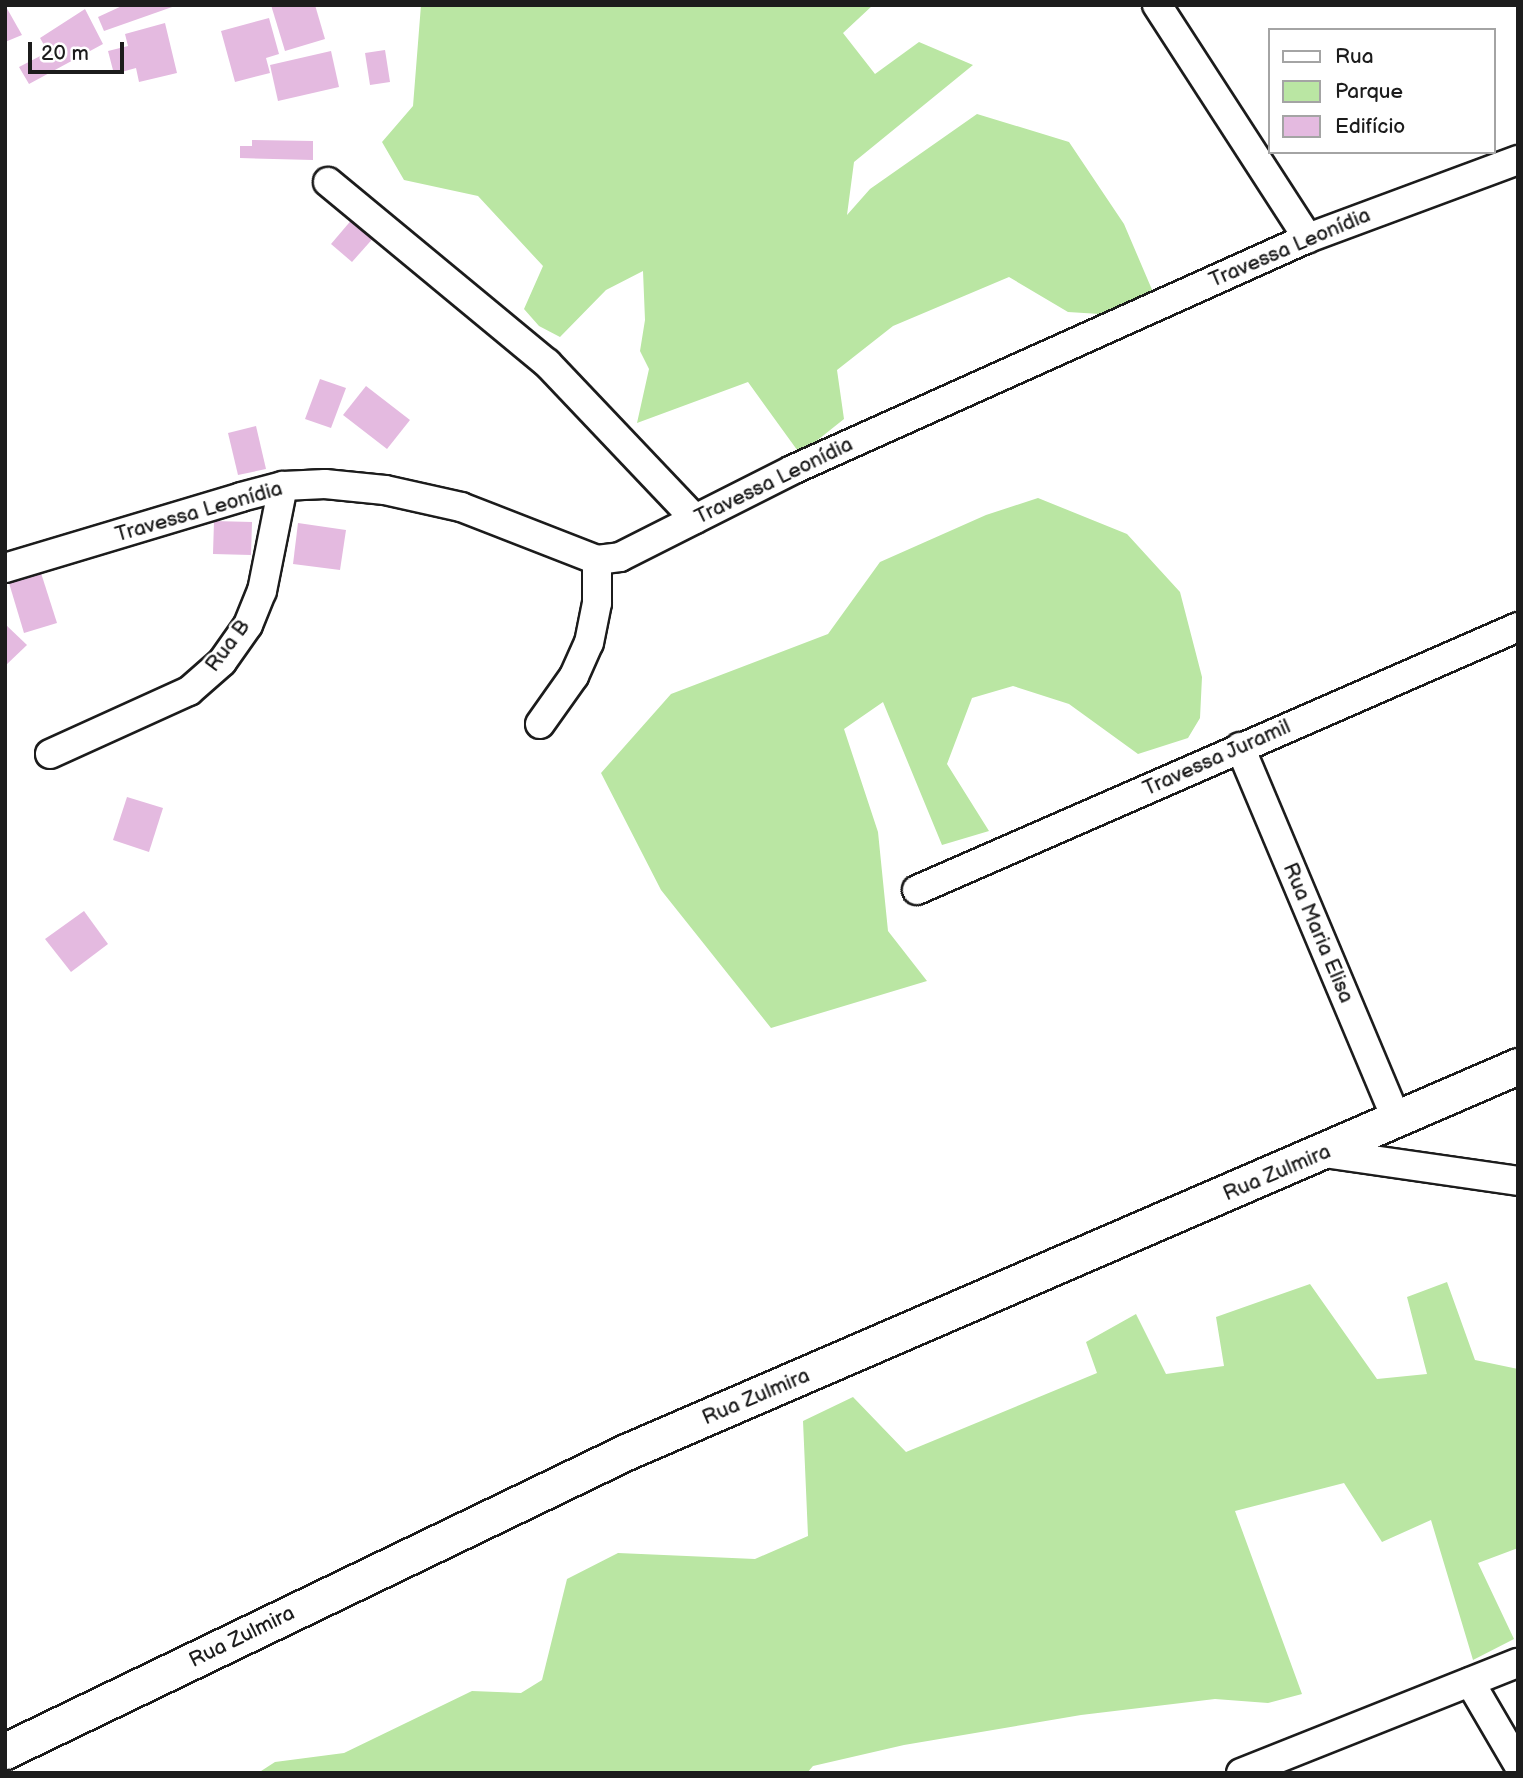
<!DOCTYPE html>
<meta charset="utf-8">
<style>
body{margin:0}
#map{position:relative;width:1523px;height:1778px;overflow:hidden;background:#fff;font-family:"Balsamiq Sans",sans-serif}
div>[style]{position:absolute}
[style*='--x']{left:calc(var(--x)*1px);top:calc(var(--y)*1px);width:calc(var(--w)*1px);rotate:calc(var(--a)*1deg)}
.green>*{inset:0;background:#bae6a3}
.building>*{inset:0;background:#e4bae0}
.roads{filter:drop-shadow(2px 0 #1c1c1c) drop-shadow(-2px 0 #1c1c1c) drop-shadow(0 2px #1c1c1c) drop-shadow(0 -2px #1c1c1c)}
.minor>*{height:28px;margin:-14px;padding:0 14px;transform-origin:14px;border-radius:14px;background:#fff}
.tertiary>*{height:35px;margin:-17.5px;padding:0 17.5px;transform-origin:17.5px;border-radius:17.5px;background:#fff}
span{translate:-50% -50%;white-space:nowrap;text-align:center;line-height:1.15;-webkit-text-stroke:5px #fff;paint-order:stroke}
.street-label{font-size:21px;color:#1c1c1c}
.frame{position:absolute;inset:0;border:7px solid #1c1c1c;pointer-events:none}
.legend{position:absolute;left:1268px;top:28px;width:228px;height:126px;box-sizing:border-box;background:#fff;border:2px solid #a4a4a4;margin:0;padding:9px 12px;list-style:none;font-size:21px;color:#1c1c1c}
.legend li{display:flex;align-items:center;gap:14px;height:35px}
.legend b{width:35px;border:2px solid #a4a4a4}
.scale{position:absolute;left:28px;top:42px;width:96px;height:32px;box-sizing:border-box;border:4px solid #1c1c1c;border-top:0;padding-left:9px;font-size:21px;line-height:24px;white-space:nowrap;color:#1c1c1c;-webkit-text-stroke:5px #fff;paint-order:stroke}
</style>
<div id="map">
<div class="green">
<i style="clip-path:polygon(421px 5px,873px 5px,843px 33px,875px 74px,919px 42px,973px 65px,854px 162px,847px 215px,870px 189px,977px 114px,1069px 142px,1124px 224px,1153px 292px,1116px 315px,1068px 312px,1009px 277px,893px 326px,837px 370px,844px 419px,800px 454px,748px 382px,637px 423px,649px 369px,640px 351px,645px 320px,643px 271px,606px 290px,560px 337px,539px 326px,524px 309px,543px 266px,478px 196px,404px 180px,382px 142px,413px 106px)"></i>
<i style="clip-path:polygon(1038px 498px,1127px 534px,1180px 592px,1202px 677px,1200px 718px,1188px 738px,1138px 754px,1069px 704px,1013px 686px,972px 698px,947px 764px,989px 831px,942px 845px,883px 702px,844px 729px,878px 832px,888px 931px,927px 981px,771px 1028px,661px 890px,601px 773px,671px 694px,828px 634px,880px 562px,986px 515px)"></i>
<i style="clip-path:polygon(1447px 1282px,1475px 1360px,1518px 1369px,1518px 1548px,1478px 1563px,1514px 1639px,1473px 1660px,1431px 1520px,1382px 1542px,1344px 1483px,1235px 1511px,1302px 1694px,1268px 1703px,1215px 1699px,1081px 1715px,904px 1745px,813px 1766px,807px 1773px,258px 1773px,275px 1762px,344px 1753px,472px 1691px,521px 1693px,542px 1680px,567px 1579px,618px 1553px,755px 1559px,808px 1536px,803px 1421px,853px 1397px,906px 1452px,1097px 1373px,1086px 1342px,1136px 1314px,1166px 1374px,1224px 1366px,1216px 1317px,1310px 1284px,1377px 1379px,1427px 1374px,1407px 1297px)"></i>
</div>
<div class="building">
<i style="clip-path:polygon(5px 5px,22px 35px,5px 42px)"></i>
<i style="clip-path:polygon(124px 5px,175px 5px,175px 6px,104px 31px,98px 17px)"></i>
<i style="clip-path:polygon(271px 5px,315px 5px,325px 39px,285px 51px)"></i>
<i style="clip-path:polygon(85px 9px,103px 44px,29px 84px,19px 67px,48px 52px,40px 38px)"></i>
<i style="clip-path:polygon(269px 18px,279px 54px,266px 58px,270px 73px,235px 82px,221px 31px)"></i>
<i style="clip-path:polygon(165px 23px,177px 73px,139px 82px,136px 68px,114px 74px,108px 51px,128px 46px,125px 34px)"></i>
<i style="clip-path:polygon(385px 50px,390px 82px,370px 85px,365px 53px)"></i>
<i style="clip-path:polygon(331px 51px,339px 87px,278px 101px,270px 65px)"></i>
<i style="clip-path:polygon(252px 140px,313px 141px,313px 160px,240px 158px,240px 146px,252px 146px)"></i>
<i style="clip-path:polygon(354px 217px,376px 235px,352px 262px,331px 244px)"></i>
<i style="clip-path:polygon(320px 379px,346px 388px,331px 428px,305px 419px)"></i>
<i style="clip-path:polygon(366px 386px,410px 420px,387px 449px,343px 415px)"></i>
<i style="clip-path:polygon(256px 426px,266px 469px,238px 475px,228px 433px)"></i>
<i style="clip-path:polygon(214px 521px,252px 522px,251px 555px,213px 554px)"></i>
<i style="clip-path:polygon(298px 523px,346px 530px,340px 570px,293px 564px)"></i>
<i style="clip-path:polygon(41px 573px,57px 623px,24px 633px,9px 583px)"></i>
<i style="clip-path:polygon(5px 624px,27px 645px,5px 666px)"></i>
<i style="clip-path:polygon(127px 797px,163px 808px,149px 852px,113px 840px)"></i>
<i style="clip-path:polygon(84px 911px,108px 944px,71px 972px,45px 939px)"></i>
</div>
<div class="roads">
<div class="minor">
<i style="--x:1157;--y:5;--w:278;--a:57.1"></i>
<i style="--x:328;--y:182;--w:284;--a:39.6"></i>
<i style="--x:547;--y:363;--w:215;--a:46.5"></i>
<i style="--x:5;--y:568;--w:246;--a:-16.7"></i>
<i style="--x:241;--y:497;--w:43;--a:-14.7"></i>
<i style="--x:283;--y:486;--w:42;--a:-2.7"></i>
<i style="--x:325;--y:484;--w:60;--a:5.7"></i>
<i style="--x:385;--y:490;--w:78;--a:12.6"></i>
<i style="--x:461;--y:507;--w:146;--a:21.3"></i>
<i style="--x:597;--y:560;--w:23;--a:-7"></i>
<i style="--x:620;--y:557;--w:193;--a:-26.8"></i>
<i style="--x:792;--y:470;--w:566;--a:-24.21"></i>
<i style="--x:1308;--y:238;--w:224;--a:-20.4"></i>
<i style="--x:540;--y:724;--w:59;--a:-54.7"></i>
<i style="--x:574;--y:676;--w:36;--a:-66"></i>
<i style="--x:589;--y:643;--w:41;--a:-78.7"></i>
<i style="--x:597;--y:603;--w:43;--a:-90"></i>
<i style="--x:1240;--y:747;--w:403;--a:67.2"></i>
<i style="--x:50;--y:754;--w:153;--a:-24.4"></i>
<i style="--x:189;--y:691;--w:44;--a:-41.3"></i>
<i style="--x:222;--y:662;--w:45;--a:-54.9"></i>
<i style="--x:248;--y:625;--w:37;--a:-68"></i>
<i style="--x:262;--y:591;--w:107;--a:-78.7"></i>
<i style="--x:917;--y:890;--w:656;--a:-23.63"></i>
<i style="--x:1324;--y:1153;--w:196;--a:8.2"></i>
<i style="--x:1470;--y:1682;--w:95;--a:59.7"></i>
<i style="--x:1241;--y:1773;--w:298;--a:-21.7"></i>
</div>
<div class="tertiary">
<i style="--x:5;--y:1751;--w:689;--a:-25.71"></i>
<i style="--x:626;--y:1452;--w:972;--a:-23.4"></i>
</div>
</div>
<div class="street-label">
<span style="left:1290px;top:248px;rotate:-23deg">Travessa Leonídia</span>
<span style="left:774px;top:481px;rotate:-26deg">Travessa Leonídia</span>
<span style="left:199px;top:512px;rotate:-16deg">Travessa Leonídia</span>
<span style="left:228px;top:646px;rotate:-53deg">Rua B</span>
<span style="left:1217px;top:758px;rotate:-24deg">Travessa Juramil</span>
<span style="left:1318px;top:933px;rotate:67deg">Rua Maria Elisa</span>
<span style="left:1277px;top:1173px;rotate:-23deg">Rua Zulmira</span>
<span style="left:756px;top:1397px;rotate:-23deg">Rua Zulmira</span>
<span style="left:242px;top:1637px;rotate:-26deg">Rua Zulmira</span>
</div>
<div class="frame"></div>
<ul class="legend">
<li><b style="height:9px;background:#fff"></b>Rua</li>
<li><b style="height:19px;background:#bae6a3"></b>Parque</li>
<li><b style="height:19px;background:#e4bae0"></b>Edifício</li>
</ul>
<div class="scale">20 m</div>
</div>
